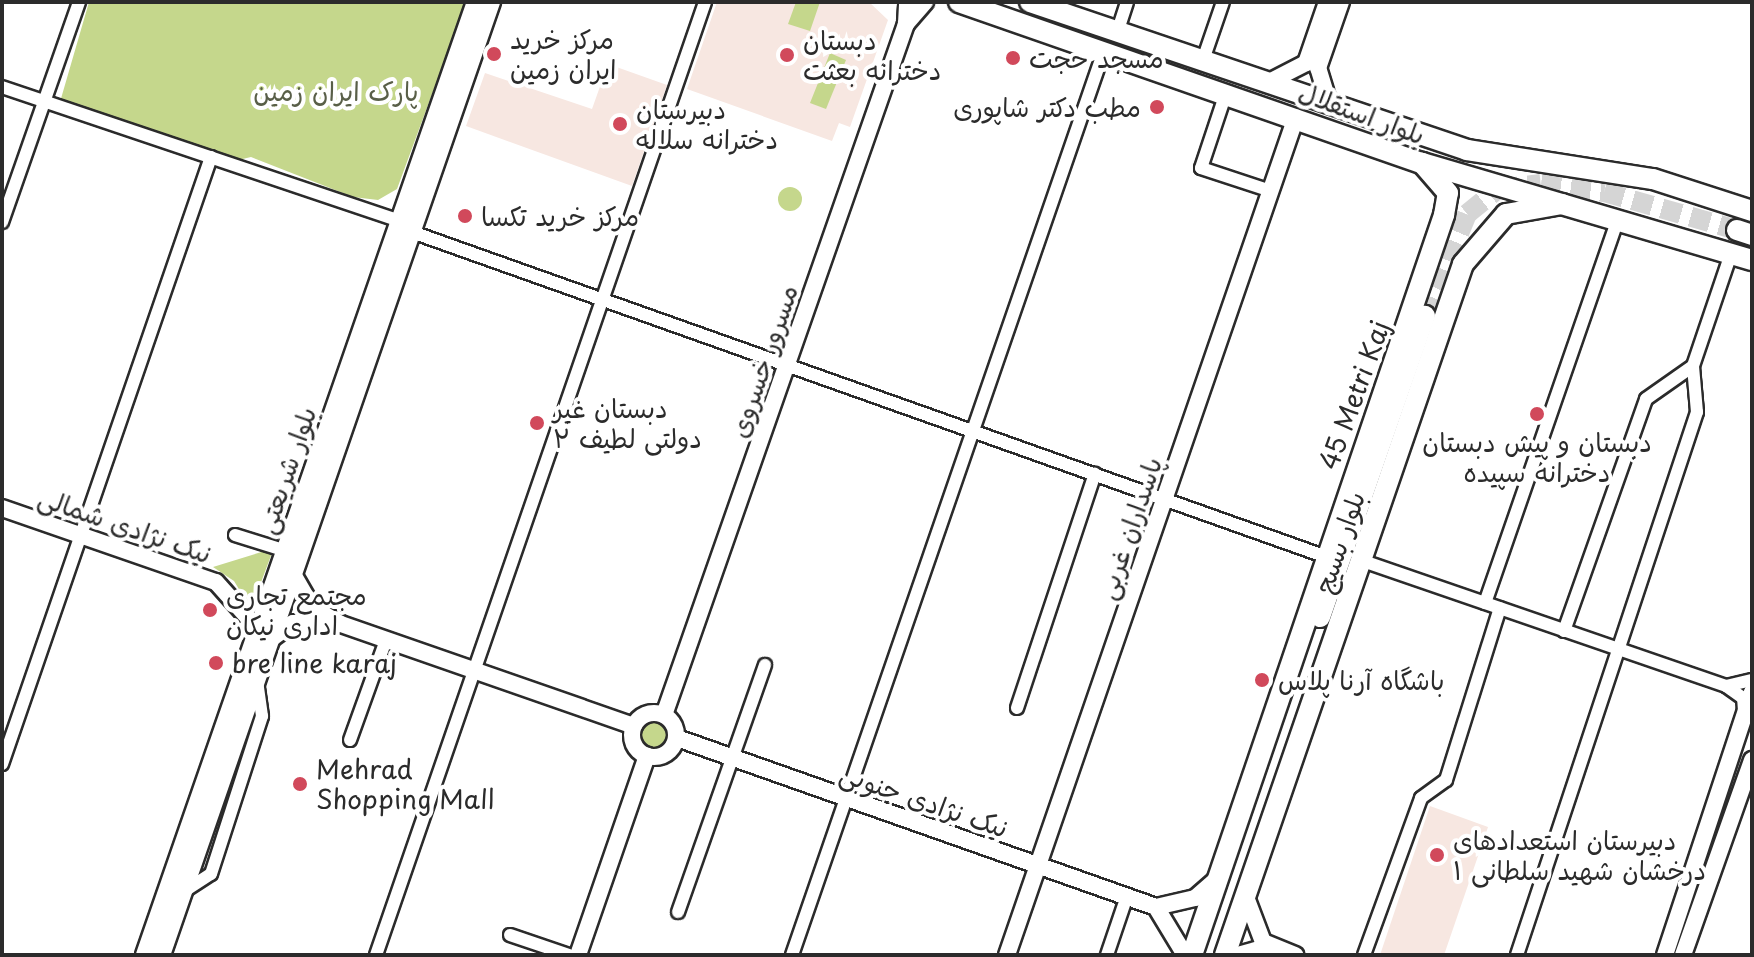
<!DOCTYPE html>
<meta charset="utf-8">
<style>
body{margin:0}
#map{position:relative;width:1754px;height:957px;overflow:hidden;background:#fff;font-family:"Playpen Sans","Playpen Sans Arabic",sans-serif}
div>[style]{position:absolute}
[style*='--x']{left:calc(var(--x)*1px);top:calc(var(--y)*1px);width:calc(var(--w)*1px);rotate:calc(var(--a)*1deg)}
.built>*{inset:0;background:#f7e7e1}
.green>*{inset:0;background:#c5d78c}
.round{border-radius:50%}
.primary-tunnel>*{height:20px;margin-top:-10px;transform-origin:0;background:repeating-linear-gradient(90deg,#d5d5d5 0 20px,transparent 0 30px)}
.roads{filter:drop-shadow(2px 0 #2b2b2b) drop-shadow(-2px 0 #2b2b2b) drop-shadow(0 2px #2b2b2b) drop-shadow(0 -2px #2b2b2b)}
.minor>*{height:12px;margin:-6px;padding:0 6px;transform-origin:6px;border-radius:6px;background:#fff}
.tertiary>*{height:16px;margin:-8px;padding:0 8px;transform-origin:8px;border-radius:8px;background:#fff}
.tertiary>.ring{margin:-8px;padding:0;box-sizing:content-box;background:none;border:16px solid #fff;border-radius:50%}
.secondary>*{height:18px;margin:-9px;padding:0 9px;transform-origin:9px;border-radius:9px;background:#fff}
.primary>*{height:20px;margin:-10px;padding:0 10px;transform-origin:10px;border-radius:10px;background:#fff}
.dots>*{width:22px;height:22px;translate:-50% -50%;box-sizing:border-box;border:4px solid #fff;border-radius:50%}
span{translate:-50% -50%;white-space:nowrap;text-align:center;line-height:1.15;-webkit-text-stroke:8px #fff;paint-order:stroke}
.poi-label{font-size:26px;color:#2b2b2b}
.left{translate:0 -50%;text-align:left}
.right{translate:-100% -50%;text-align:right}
.park-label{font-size:26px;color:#595f48}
.street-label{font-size:26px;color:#2b2b2b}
.frame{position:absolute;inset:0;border:4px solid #2b2b2b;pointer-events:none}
</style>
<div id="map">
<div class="built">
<i style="clip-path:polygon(717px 2px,869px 2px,888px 20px,850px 127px,839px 123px,832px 141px,687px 89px)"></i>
<i style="clip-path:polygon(608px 64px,667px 85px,632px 186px,466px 126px,485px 73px,592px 109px)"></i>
<i style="clip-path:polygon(1430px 806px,1488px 827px,1444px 955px,1380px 955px)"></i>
</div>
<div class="green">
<i style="clip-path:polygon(89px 2px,466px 2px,397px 189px,378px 200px,353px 197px,251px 157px,230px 162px,60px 102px)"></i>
<i style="clip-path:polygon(796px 2px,820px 2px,810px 31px,788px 24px)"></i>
<i style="clip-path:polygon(830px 53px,846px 60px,826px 109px,810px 103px)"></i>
<i class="round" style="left:778px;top:187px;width:24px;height:24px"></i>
<i style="clip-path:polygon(268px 550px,272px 553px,251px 609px,234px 581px,213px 567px)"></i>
<i class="round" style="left:635px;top:715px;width:40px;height:40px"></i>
</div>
<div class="primary-tunnel">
<i style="--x:1425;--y:316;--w:110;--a:-67.6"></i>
<i style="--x:1467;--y:214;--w:40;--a:-39"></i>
<i style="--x:1498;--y:189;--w:43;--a:-6.6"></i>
<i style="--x:1541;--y:184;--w:64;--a:7.2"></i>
<i style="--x:1604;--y:192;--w:138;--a:15.9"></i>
</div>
<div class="roads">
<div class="minor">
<i style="--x:1118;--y:30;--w:29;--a:-72"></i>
<i style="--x:1203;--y:60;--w:61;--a:-71"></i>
<i style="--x:2;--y:87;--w:421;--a:18.6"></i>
<i style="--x:1226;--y:93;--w:79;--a:108.4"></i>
<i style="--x:1201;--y:168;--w:74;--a:18.2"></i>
<i style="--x:2;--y:222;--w:233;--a:-70.7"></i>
<i style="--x:412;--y:232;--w:968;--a:19.56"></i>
<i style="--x:235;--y:535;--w:53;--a:17.4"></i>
<i style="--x:1360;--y:560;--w:387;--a:19"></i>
<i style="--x:1485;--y:603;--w:405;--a:-70.9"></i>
<i style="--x:1564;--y:631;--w:246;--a:-70.5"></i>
<i style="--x:1646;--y:399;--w:57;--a:-35.1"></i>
<i style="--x:1017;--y:708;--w:247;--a:-71.6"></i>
<i style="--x:1744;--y:711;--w:13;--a:-94"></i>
<i style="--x:1743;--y:698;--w:21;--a:-145"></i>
<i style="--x:1726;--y:686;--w:27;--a:-13"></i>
<i style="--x:350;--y:740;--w:106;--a:-70.2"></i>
<i style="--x:2;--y:764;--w:642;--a:-71"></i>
<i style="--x:183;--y:892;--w:33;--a:-33"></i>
<i style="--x:211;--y:874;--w:166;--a:-72.1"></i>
<i style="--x:262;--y:716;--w:34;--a:-98"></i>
<i style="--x:678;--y:912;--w:262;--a:-70.6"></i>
<i style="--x:510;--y:935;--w:62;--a:18.7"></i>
<i style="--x:376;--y:955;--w:1008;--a:-70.95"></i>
<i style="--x:792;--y:955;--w:956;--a:-70.96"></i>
<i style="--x:1107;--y:955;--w:62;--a:-71.3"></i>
<i style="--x:1364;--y:955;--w:167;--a:-70"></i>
<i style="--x:1421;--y:798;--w:31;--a:-36"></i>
<i style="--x:1446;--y:780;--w:180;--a:-72.6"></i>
<i style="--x:1517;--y:955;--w:572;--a:-71.66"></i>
<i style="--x:1697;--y:412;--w:46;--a:-95"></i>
<i style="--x:1693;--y:366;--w:118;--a:-71.3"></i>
</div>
<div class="tertiary">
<i style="--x:906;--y:24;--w:29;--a:-49"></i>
<i style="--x:1269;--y:82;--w:42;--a:-27.2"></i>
<i style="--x:1306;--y:63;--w:65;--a:-71"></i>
<i style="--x:1328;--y:100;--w:34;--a:-107"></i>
<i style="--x:1318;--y:68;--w:70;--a:-70.8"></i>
<i style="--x:2;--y:508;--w:226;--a:19.1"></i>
<i style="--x:216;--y:582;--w:63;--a:48.2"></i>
<i style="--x:293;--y:574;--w:39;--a:60"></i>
<i style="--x:313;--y:608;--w:32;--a:30"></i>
<i style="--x:341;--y:624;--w:310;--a:19.2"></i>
<i style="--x:271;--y:639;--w:27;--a:-36"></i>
<i style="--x:293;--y:623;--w:42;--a:0"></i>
<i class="ring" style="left:632px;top:713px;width:28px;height:28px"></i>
<i style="--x:664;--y:715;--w:732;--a:-70.7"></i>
<i style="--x:906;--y:24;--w:22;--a:-87"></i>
<i style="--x:677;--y:738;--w:508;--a:19.43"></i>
<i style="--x:1156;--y:907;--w:56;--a:58.9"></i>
<i style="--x:1246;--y:897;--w:48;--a:69.3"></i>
<i style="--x:1263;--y:942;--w:35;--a:22"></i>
<i style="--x:1156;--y:907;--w:40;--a:-13"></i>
<i style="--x:1195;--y:898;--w:30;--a:-41"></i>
<i style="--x:578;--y:955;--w:211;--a:-70.9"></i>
<i style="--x:1007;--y:955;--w:886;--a:-70.97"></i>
<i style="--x:1238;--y:955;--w:33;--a:-16"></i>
<i style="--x:1665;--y:955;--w:277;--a:-71.7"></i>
<i style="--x:1683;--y:955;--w:207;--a:-70.5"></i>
</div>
<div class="secondary">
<i style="--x:145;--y:955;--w:1009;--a:-70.85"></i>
<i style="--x:161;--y:955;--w:1009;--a:-70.9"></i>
</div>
<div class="primary">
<i style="--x:959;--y:2;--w:490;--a:19.2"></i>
<i style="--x:1422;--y:163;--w:344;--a:16.4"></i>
<i style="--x:1030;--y:2;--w:461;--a:18.7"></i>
<i style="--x:1467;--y:150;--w:188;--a:8.9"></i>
<i style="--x:1653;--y:179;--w:104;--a:17.9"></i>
<i style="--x:1737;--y:230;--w:16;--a:18"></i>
<i style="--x:1320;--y:617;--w:319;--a:-70.8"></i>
<i style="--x:1192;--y:955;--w:782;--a:-71.19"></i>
<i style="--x:1444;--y:215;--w:22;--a:-80"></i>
<i style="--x:1448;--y:193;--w:40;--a:-131"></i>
<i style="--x:1225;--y:955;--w:731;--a:-70.99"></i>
<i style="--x:1463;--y:264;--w:66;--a:-49.3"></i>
<i style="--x:1506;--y:214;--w:57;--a:-10.1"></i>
</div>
</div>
<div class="dots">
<i style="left:494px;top:54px;background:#d1495b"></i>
<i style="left:787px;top:55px;background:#d1495b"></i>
<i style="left:1013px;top:58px;background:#d1495b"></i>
<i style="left:1157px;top:107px;background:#d1495b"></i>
<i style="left:620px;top:124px;background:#d1495b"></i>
<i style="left:465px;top:216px;background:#d1495b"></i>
<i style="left:1537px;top:414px;background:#d1495b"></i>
<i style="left:537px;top:423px;background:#d1495b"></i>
<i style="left:210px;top:610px;background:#d1495b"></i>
<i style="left:216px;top:663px;background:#d1495b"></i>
<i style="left:1262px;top:680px;background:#d1495b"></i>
<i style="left:300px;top:784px;background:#d1495b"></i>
<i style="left:1437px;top:855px;background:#d1495b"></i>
</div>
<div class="poi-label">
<span class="left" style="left:510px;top:54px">مرکز خرید<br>ایران زمین</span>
<span class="left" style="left:803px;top:55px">دبستان<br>دخترانه بعثت</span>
<span class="left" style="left:1029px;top:58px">مسجد حجت</span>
<span class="right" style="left:1141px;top:107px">مطب دکتر شاپوری</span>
<span class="left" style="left:636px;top:124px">دبیرستان<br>دخترانه سلاله</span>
<span class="left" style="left:481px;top:216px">مرکز خرید تکسا</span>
<span class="left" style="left:553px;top:423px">دبستان غیر<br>دولتی لطیف ۲</span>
<span style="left:1537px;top:457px">دبستان و پیش دبستان<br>دخترانه سپیده</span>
<span class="left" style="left:226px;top:610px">مجتمع تجاری<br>اداری نیکان</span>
<span class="left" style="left:232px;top:663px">bre line karaj</span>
<span class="left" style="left:1278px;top:680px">باشگاه آرنا پلاس</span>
<span class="left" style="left:316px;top:784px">Mehrad<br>Shopping Mall</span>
<span class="left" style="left:1453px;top:855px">دبیرستان استعدادهای<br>درخشان شهید سلطانی ۱</span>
</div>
<div class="park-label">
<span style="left:336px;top:91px">پارک ایران زمین</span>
</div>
<div class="street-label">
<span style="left:1362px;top:113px;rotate:20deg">بلوار استقلال</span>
<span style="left:763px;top:361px;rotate:-71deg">مسرور خسروی</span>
<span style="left:1354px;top:395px;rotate:-70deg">45 Metri Kaj</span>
<span style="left:286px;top:470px;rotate:-71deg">بلوار شریعتی</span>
<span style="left:125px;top:525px;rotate:19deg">نیک نژادی شمالی</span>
<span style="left:1129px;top:528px;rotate:-71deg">پاسداران غربی</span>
<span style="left:1339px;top:542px;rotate:-71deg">بلوار بسیج</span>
<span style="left:924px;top:800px;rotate:19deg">نیک نژادی جنوبی</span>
</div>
<div class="frame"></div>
</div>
